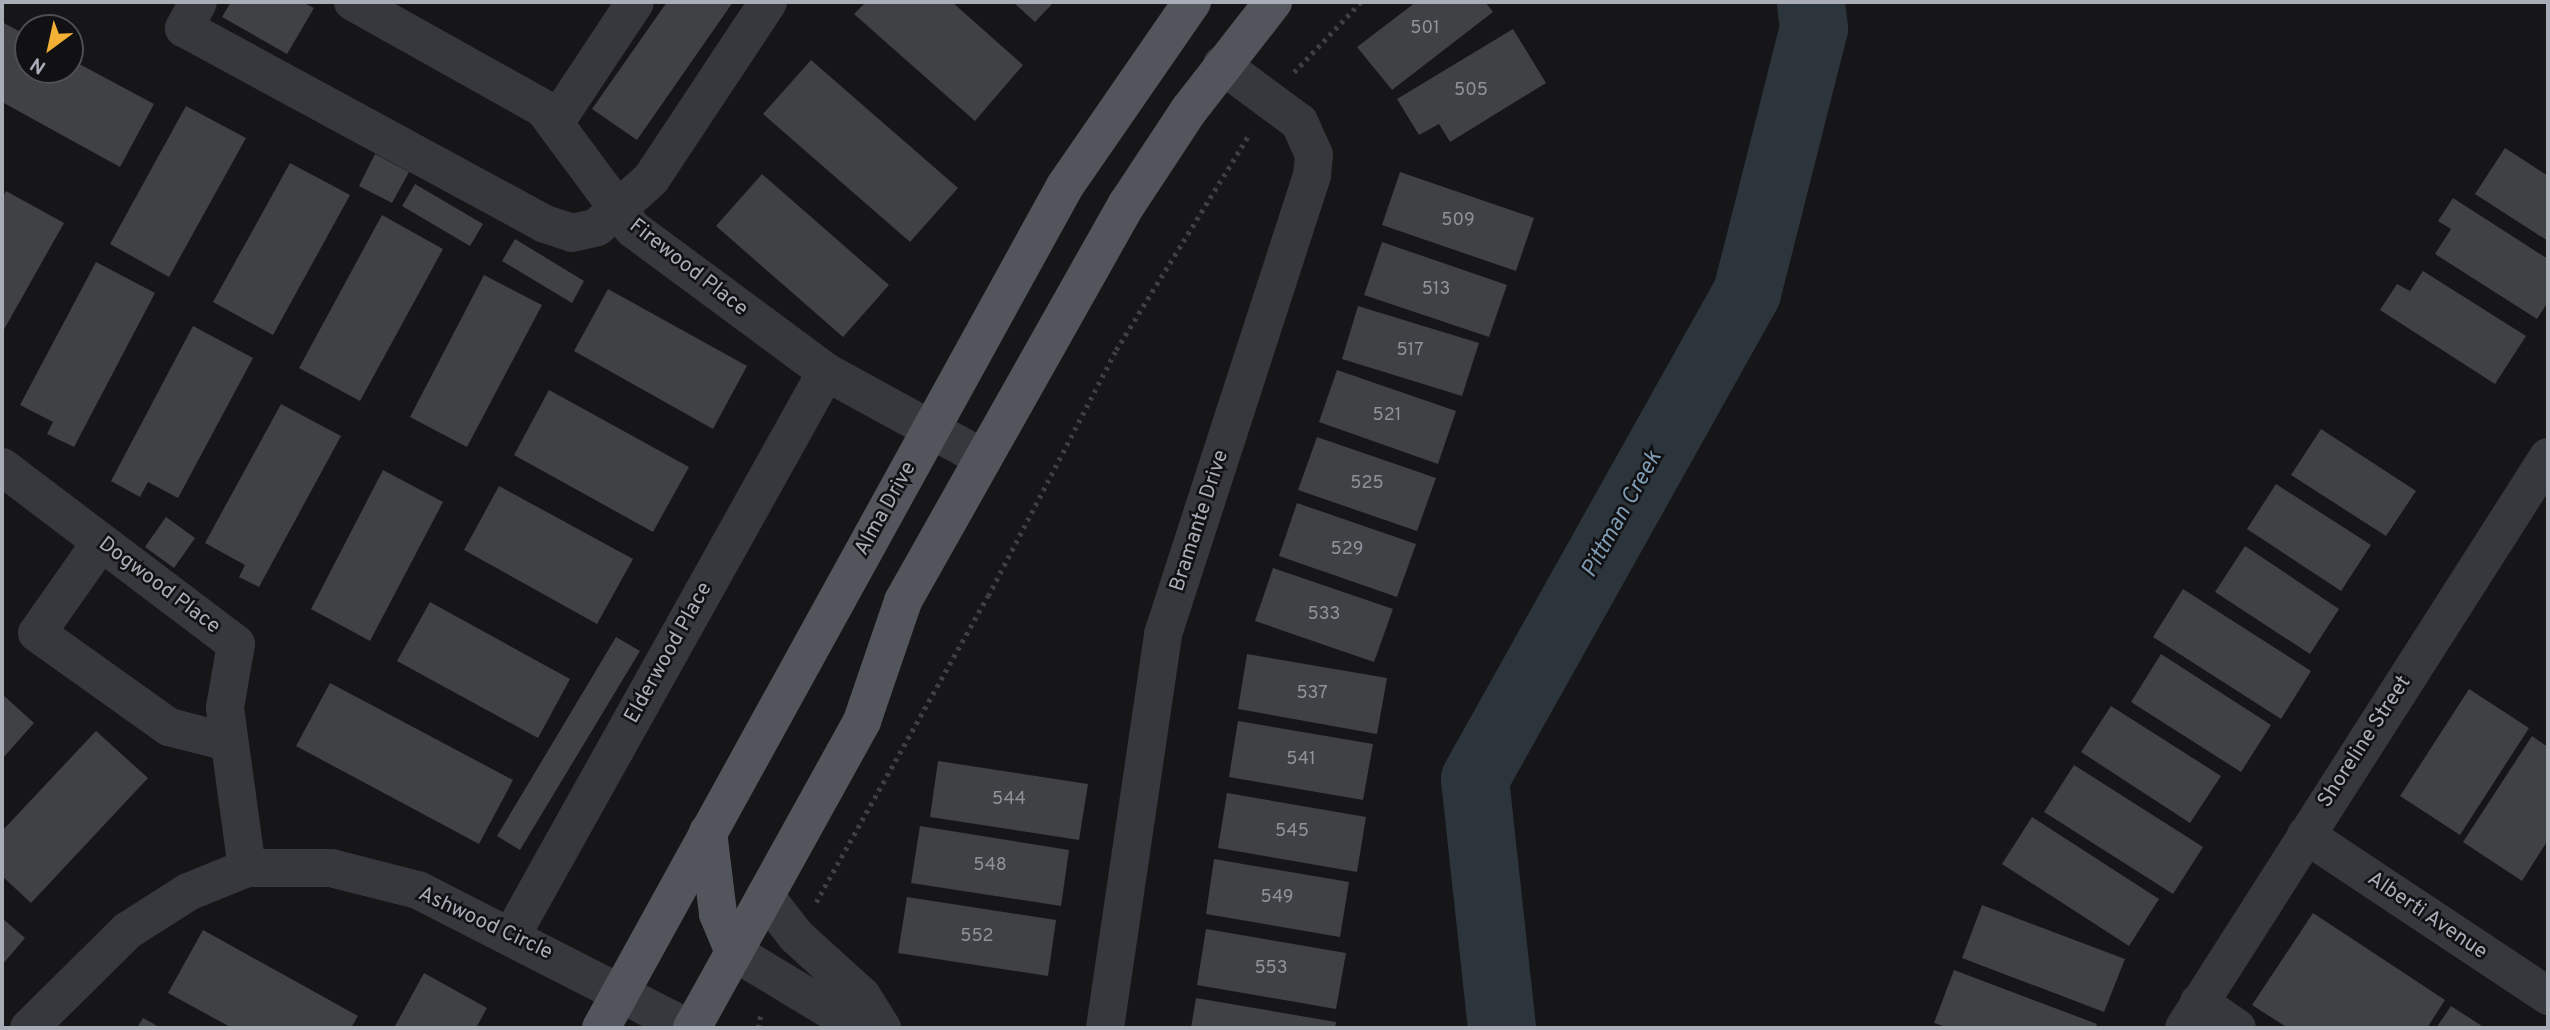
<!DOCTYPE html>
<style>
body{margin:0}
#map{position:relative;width:2550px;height:1030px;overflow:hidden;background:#161618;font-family:Overpass,sans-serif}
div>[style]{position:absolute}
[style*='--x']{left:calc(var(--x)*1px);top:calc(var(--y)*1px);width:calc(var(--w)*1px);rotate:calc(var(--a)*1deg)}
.river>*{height:68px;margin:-34px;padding:0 34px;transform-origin:34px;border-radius:34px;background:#2c353c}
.building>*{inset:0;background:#404145}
.path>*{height:4.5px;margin-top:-2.25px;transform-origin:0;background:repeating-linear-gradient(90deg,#3d3f44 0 3.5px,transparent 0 8.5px)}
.minor>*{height:38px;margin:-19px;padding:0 19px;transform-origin:19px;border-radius:19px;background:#37383d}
.major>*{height:38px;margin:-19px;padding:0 19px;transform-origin:19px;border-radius:19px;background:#53555c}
span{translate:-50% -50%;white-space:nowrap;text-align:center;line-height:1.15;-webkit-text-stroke:5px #111113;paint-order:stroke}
.number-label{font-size:18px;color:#8e929b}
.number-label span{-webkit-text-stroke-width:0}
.street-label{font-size:21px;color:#a8adb8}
.water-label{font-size:23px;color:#7f9bb3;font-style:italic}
.frame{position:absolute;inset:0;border:4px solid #a8adb8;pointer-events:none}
.north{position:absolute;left:14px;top:14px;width:70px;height:70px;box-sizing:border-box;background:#111113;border:2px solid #4d4f55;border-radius:50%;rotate:213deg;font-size:19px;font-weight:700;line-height:28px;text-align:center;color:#a8adb8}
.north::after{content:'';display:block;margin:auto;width:24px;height:32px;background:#f2b134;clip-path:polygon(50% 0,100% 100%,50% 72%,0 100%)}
</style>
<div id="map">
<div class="river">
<i style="--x:1502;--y:1028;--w:250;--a:-96.2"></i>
<i style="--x:1475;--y:779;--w:557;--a:-60.77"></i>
<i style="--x:1747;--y:293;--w:273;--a:-75.8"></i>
<i style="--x:1814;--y:28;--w:26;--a:-97"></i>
</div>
<div class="building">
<i style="clip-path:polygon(231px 2px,302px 2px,314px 8px,287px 54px,222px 17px)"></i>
<i style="clip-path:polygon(667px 2px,733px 2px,637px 140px,592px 109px)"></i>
<i style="clip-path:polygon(866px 2px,952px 2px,1023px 65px,975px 121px,854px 14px)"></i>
<i style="clip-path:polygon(1013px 2px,1054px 2px,1035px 22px)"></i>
<i style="clip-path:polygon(1416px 2px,1485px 2px,1493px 12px,1392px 90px,1357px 47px)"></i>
<i style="clip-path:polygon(2px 22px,28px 36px,28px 70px,70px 70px,70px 59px,154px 104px,120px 167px,2px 102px)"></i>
<i style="clip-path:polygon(1513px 29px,1546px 83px,1450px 142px,1439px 124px,1419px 135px,1397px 99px)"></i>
<i style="clip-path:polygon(811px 60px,958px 188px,910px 242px,763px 114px)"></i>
<i style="clip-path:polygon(186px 106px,246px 138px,169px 277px,110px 244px)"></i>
<i style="clip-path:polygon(2505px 148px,2548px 176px,2548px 241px,2475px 194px)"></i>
<i style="clip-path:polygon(375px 154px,409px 172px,392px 203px,359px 186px)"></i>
<i style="clip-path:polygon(290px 163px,350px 195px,273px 335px,213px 302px)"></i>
<i style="clip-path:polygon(1400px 172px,1534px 218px,1516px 271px,1382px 225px)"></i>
<i style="clip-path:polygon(762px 174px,889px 285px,843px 337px,716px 226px)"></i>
<i style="clip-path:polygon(415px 184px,483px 224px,470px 246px,402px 206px)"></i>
<i style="clip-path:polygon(6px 191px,64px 223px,2px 333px,2px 198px)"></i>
<i style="clip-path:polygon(2453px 198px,2548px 259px,2548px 302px,2537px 319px,2435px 254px,2451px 229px,2438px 221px)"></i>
<i style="clip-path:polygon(382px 215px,443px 249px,360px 401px,299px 368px)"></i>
<i style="clip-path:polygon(515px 239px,584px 281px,572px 303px,502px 261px)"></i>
<i style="clip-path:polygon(1382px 242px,1507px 285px,1489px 337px,1364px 295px)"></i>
<i style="clip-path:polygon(96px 262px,155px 293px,74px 447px,47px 434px,53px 422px,20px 405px)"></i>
<i style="clip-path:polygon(2423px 271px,2526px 336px,2495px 384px,2380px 310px,2397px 284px,2410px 291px)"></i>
<i style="clip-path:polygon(484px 275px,542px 305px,467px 447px,410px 417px)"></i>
<i style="clip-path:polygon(608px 289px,747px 366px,713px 429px,574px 351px)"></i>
<i style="clip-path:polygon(1358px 306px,1479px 343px,1462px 396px,1342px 359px)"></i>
<i style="clip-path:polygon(193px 326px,253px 358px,178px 498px,148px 482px,140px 497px,111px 481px)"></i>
<i style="clip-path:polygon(1337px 370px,1456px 411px,1438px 464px,1319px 422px)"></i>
<i style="clip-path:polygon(549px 390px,689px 467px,653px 532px,514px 455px)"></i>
<i style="clip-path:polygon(281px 404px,341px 436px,259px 587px,239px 577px,245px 565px,205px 543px)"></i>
<i style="clip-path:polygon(2321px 429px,2416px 491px,2386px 536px,2291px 475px)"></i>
<i style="clip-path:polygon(1317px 437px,1436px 478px,1417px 531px,1298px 490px)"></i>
<i style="clip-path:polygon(383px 470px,443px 502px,370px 641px,311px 609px)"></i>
<i style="clip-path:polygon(2276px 484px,2371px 545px,2341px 591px,2247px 529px)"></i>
<i style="clip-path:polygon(499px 486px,633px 559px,597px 624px,464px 550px)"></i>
<i style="clip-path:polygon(1297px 503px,1416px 544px,1397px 597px,1279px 556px)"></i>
<i style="clip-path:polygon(166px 517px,195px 538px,174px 568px,145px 547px)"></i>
<i style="clip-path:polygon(2245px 546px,2339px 609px,2310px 654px,2215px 592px)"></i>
<i style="clip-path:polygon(1273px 568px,1393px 609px,1374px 662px,1255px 621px)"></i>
<i style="clip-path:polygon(2183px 589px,2311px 671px,2281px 719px,2153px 637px)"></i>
<i style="clip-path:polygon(430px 602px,570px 679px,538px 738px,397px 661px)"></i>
<i style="clip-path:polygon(616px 637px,640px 651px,520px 850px,497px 836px)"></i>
<i style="clip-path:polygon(1247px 654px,1387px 678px,1377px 734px,1238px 709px)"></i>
<i style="clip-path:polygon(2161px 654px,2271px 725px,2241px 772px,2131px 702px)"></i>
<i style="clip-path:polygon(330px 683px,513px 780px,479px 844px,296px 746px)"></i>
<i style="clip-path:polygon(2469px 689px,2529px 728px,2460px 835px,2400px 796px)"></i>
<i style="clip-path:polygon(2px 694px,34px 723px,2px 759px)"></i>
<i style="clip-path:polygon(2111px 706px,2221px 776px,2190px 823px,2081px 752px)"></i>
<i style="clip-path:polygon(1238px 721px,1373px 744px,1363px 800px,1229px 777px)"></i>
<i style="clip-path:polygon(96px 731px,148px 778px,31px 903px,2px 876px,2px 831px)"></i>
<i style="clip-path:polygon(2532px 736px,2548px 747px,2548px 840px,2522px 881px,2463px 842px)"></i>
<i style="clip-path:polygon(938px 761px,1088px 784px,1079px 840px,930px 817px)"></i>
<i style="clip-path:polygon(2074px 765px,2203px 847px,2173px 894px,2044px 812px)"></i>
<i style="clip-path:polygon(1227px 793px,1366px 817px,1357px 872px,1218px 848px)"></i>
<i style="clip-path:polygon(2032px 817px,2159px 899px,2129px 946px,2002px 864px)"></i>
<i style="clip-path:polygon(920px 826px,1069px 850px,1061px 906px,911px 883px)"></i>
<i style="clip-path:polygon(1214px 859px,1349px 882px,1340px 937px,1206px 914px)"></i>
<i style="clip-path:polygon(907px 897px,1056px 920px,1048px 976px,898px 953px)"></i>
<i style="clip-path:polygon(1982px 905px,2125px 959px,2104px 1012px,1962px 958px)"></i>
<i style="clip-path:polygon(2313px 913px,2445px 1000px,2427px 1028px,2288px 1028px,2252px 1005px)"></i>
<i style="clip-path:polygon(2px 918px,25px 938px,2px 965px)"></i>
<i style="clip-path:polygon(1206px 929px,1346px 953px,1336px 1009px,1197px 985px)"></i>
<i style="clip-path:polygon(203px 930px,358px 1016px,351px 1028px,232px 1028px,168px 993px)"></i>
<i style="clip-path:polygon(1954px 970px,2097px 1024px,2095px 1028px,1949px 1028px,1934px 1023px)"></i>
<i style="clip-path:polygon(424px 973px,487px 1008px,476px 1028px,394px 1028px)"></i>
<i style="clip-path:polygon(1196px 998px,1336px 1022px,1335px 1028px,1191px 1028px)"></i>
<i style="clip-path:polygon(2451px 1006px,2485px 1028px,2436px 1028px)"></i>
<i style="clip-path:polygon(143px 1018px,161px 1028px,137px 1028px)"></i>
</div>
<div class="path">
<i style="--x:1294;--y:72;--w:97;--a:-46.3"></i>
<i style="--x:816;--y:902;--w:351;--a:-60.7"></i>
<i style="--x:988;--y:596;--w:277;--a:-62.5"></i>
<i style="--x:1116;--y:350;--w:255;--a:-58.3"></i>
<i style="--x:758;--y:1028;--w:15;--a:-79"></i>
</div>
<div class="minor">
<i style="--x:198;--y:2;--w:30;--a:118"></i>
<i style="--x:184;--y:28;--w:411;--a:28.5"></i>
<i style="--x:545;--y:224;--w:28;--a:18"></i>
<i style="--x:572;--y:233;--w:26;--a:-13"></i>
<i style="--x:597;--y:227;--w:72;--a:-41.6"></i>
<i style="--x:651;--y:179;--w:212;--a:-56.5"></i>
<i style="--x:353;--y:2;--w:218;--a:29.2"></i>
<i style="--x:543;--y:108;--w:151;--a:53.4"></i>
<i style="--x:633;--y:229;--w:240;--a:36.5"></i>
<i style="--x:826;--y:372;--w:179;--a:28.7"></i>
<i style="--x:557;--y:120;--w:141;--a:-56.5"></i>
<i style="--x:2;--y:467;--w:293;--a:37.1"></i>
<i style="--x:236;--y:644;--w:65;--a:99.8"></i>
<i style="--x:225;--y:708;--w:162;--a:82.2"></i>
<i style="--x:101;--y:542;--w:111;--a:125.1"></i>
<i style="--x:37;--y:633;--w:162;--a:35.5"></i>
<i style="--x:169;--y:727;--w:61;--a:14.3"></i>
<i style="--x:2306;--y:835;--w:291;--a:33.6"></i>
<i style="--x:765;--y:896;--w:51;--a:52.2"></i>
<i style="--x:796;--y:936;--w:89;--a:42.3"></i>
<i style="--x:862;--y:996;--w:38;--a:58"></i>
<i style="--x:513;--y:933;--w:642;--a:-60.84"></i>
<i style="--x:734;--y:952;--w:147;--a:31.1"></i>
<i style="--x:2199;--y:1002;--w:46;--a:34.4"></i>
<i style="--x:29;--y:1028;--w:138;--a:-44.7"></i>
<i style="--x:127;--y:931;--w:72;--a:-32.6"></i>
<i style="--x:188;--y:892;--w:64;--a:-22.1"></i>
<i style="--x:247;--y:868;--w:84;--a:0"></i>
<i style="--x:331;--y:868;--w:90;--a:14.2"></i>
<i style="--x:418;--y:890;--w:303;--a:27.1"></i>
<i style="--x:1105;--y:1028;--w:398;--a:-81.6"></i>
<i style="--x:1163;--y:634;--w:483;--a:-72"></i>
<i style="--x:1312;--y:175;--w:20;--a:-84"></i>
<i style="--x:1314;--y:155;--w:36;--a:-114"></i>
<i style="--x:1299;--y:122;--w:96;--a:-143.5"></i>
<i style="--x:2184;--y:1028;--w:677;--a:-57.48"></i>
</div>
<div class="major">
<i style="--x:708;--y:832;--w:83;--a:83"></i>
<i style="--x:718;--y:914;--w:41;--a:67.2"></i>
<i style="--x:601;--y:1028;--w:961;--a:-61.14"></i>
<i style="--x:1065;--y:186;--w:224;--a:-55.4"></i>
<i style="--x:692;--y:1028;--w:351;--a:-61"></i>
<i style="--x:862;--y:721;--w:127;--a:-71.1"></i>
<i style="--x:903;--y:601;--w:456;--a:-60.6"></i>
<i style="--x:1127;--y:204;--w:113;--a:-56.6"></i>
<i style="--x:1189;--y:110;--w:137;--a:-52.1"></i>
</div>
<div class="number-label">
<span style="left:1425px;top:29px">501</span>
<span style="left:1471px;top:91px">505</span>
<span style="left:1458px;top:221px">509</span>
<span style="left:1436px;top:290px">513</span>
<span style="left:1410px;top:351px">517</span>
<span style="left:1387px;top:416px">521</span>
<span style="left:1367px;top:484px">525</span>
<span style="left:1347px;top:550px">529</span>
<span style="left:1324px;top:615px">533</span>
<span style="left:1312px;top:694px">537</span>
<span style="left:1301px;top:760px">541</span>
<span style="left:1009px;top:800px">544</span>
<span style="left:1292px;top:832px">545</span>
<span style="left:990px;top:866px">548</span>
<span style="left:1277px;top:898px">549</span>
<span style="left:977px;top:937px">552</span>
<span style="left:1271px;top:969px">553</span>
</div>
<div class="street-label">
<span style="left:688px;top:268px;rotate:38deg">Firewood Place</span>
<span style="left:886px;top:509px;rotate:-61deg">Alma Drive</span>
<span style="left:1200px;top:521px;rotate:-72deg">Bramante Drive</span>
<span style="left:159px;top:586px;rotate:37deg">Dogwood Place</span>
<span style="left:669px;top:653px;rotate:-61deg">Elderwood Place</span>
<span style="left:2365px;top:742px;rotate:-57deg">Shoreline Street</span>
<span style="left:2427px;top:916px;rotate:34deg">Alberti Avenue</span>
<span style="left:485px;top:924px;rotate:25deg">Ashwood Circle</span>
</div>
<div class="water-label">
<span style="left:1623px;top:515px;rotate:-61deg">Pittman Creek</span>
</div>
<div class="frame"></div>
<div class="north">N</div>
</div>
